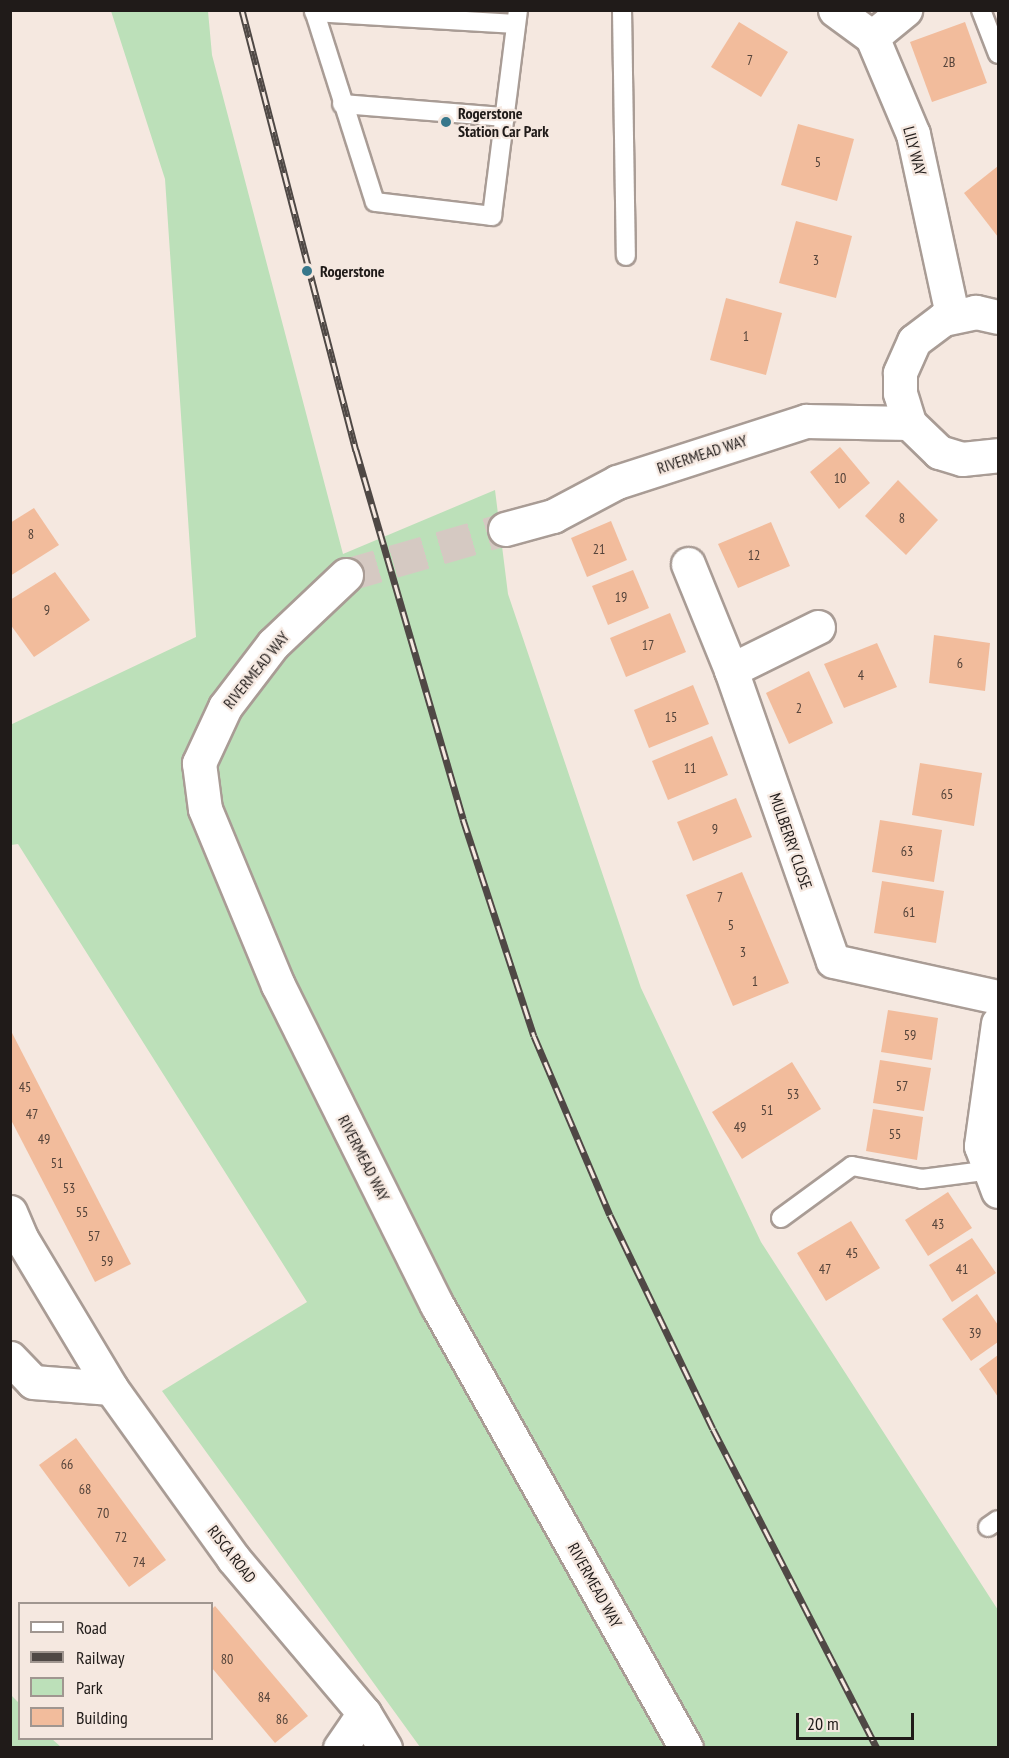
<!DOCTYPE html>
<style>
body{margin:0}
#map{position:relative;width:1009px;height:1758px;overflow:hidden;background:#f5e8e0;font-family:"PT Sans Narrow",sans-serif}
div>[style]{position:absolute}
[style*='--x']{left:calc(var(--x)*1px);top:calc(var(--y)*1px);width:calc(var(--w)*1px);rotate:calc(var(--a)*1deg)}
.green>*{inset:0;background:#bce0b9}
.building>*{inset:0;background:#f2bc9c}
.street-tunnel>*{height:33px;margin-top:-16.5px;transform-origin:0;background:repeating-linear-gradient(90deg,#d5c9c2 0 33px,transparent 0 49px)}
.roads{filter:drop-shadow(2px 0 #a99c95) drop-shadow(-2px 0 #a99c95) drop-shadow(0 2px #a99c95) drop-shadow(0 -2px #a99c95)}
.lane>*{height:18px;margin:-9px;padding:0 9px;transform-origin:9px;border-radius:9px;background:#fff}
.street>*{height:33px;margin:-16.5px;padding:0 16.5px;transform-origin:16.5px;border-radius:16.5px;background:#fff}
.secondary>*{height:33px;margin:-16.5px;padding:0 16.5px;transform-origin:16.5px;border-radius:16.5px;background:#fff}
.rail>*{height:7px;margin-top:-3.5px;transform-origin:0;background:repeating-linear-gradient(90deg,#f5e8e0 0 14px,#4f4845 0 28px);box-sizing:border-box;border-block:2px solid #4f4845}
.dots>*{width:16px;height:16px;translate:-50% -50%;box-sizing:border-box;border:3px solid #f5e8e0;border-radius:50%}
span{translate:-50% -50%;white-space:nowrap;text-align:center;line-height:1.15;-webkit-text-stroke:4.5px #f5e8e0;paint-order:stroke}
.number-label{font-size:14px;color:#54433a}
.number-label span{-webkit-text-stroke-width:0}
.poi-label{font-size:16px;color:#201b19;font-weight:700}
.left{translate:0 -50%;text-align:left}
.street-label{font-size:16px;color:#201b19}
.frame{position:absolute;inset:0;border:12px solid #201b19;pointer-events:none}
.legend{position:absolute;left:18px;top:1602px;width:195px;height:138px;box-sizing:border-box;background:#f5e8e0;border:2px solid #a09690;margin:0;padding:8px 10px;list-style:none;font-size:18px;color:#201b19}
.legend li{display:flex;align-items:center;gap:12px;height:30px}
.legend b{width:30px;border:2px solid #a09690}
.scale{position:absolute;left:796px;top:1713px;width:118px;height:27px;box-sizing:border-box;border:3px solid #201b19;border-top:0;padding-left:8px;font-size:18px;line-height:21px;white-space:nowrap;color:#201b19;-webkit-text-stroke:4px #f5e8e0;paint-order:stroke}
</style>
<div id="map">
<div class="green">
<i style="clip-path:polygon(111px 11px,208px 11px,212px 55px,343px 554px,495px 490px,508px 594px,641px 988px,761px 1242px,998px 1610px,998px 1747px,420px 1747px,162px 1391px,307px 1302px,18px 844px,11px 845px,10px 725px,196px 637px,165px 179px)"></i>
<i style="clip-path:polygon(10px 1694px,19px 1703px,20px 1738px,52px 1739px,61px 1747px,11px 1747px)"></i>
</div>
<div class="building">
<i style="clip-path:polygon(739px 22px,788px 52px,761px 97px,711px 67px)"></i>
<i style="clip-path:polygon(965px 22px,987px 83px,932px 102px,910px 42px)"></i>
<i style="clip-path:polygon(798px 124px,854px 139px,837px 201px,781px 185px)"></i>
<i style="clip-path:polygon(998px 166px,998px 237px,964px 193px)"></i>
<i style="clip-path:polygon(796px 221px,852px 236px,836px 298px,779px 283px)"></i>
<i style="clip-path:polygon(726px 298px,782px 313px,766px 375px,710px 360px)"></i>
<i style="clip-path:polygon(840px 447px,870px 483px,839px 509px,810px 472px)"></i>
<i style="clip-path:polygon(898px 480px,938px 520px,906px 555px,865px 516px)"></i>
<i style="clip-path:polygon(34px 508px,59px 545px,10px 576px,10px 523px)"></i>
<i style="clip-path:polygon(611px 521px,627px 560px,587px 577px,571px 538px)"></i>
<i style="clip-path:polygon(771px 522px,790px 566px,738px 588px,718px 544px)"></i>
<i style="clip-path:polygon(633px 570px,649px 608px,608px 625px,592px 586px)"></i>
<i style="clip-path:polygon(55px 572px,90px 620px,34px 657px,10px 624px,10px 600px)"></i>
<i style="clip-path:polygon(670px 613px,686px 652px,626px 677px,610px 638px)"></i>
<i style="clip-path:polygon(934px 635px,990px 643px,985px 691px,929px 683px)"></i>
<i style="clip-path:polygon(877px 643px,897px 687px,844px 708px,824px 664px)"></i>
<i style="clip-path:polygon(809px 671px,833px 723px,789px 744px,766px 693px)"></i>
<i style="clip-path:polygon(693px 685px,709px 724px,649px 748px,634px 710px)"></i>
<i style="clip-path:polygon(712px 736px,728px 775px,668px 800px,652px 761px)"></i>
<i style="clip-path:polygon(920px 763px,982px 773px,974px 826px,912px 815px)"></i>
<i style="clip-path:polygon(736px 798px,752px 837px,693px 861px,677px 822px)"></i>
<i style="clip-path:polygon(880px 820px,942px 830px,934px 882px,872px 872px)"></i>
<i style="clip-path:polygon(742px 872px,789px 983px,733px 1006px,686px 895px)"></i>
<i style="clip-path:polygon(882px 881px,944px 891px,936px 943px,874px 933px)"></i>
<i style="clip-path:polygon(888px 1010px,938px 1018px,932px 1060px,881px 1052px)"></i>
<i style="clip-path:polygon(10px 1029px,131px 1264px,95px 1282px,10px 1118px)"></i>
<i style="clip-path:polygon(880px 1060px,931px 1068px,924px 1111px,873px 1103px)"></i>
<i style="clip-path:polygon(792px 1062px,821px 1109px,742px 1159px,712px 1112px)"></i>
<i style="clip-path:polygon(873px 1109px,923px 1117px,917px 1160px,866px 1151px)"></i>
<i style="clip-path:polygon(948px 1192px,972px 1228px,928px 1256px,905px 1220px)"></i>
<i style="clip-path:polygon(851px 1221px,880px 1268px,826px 1301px,797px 1253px)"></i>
<i style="clip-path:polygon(972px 1238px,996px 1273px,952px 1302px,929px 1265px)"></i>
<i style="clip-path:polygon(977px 1294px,998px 1325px,998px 1342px,971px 1361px,942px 1319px)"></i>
<i style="clip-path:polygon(998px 1355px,998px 1397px,979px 1369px)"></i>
<i style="clip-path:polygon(76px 1438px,166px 1560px,129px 1587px,39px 1465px)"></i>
<i style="clip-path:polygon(215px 1606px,308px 1716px,275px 1743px,212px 1668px,212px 1609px)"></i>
</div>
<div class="street-tunnel">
<i style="--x:346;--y:575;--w:166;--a:-16.1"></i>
</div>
<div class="roads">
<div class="lane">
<i style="--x:314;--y:10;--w:201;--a:72.4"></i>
<i style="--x:375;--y:202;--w:118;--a:6.8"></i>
<i style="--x:492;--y:216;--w:208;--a:-82.8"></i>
<i style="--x:622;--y:10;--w:246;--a:89.1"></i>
<i style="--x:981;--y:10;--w:47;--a:68.9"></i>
<i style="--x:314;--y:12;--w:202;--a:3.4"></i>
<i style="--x:342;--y:104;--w:164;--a:4.6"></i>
<i style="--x:781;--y:1218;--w:88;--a:-36.2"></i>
<i style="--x:852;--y:1166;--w:71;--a:10.5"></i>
<i style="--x:922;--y:1179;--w:70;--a:-7.4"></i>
<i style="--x:988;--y:1527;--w:12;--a:-35"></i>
</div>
<div class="street">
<i style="--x:835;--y:10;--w:46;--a:36.1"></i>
<i style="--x:872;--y:37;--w:105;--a:67.1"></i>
<i style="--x:913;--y:134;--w:185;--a:77.8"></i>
<i style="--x:872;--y:37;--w:43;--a:-39.3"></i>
<i style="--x:998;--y:317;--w:23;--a:-167"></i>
<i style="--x:976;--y:312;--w:34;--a:168"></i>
<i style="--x:943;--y:319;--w:36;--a:143"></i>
<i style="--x:914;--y:341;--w:35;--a:114"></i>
<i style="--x:900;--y:373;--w:20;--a:90"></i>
<i style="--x:900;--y:393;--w:31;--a:73"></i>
<i style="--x:909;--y:423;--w:42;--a:44"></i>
<i style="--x:939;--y:452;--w:24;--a:17"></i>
<i style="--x:962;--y:459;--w:36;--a:-6"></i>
<i style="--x:505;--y:529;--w:50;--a:-15.2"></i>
<i style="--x:553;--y:516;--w:72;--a:-28"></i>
<i style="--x:617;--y:482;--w:199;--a:-17.9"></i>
<i style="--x:806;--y:421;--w:103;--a:1.1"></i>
<i style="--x:688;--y:564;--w:114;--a:67.9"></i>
<i style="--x:731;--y:670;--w:308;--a:70.7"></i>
<i style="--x:833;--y:961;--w:169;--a:12.3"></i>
<i style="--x:346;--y:575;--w:100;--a:136.6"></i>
<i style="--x:273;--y:644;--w:79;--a:127.3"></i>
<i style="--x:225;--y:707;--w:62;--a:114.9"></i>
<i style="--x:199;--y:763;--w:46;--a:82.6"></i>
<i style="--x:205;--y:809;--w:191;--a:67.5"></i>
<i style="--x:278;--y:985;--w:357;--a:63.6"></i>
<i style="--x:437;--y:1305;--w:508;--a:60.66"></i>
<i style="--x:731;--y:670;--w:97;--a:-26.3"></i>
<i style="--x:998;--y:1023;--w:124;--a:97.9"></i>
<i style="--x:981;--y:1146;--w:48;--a:69.3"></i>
<i style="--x:10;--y:1358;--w:33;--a:46"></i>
<i style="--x:33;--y:1382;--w:78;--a:4.4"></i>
<i style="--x:340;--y:1748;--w:42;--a:-55.6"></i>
</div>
<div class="secondary">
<i style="--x:10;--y:1212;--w:28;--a:67"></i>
<i style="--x:21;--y:1238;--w:175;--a:59"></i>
<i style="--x:111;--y:1388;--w:209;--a:54.3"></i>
<i style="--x:233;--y:1558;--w:203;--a:49.8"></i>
<i style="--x:364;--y:1713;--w:41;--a:59"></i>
</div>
</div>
<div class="rail">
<i style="--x:242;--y:10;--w:455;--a:75.5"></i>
<i style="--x:356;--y:450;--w:384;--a:73.8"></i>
<i style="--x:463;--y:819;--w:228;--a:71.9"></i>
<i style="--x:534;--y:1036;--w:194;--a:67"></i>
<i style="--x:610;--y:1215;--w:237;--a:64.3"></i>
<i style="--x:713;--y:1429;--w:359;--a:62.8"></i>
</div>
<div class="dots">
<i style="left:446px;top:122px;background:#37778b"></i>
<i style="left:307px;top:271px;background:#37778b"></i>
</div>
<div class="number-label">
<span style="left:750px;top:60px">7</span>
<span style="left:949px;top:62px">2B</span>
<span style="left:818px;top:162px">5</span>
<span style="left:816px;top:260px">3</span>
<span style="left:746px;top:336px">1</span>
<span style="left:840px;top:478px">10</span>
<span style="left:902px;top:518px">8</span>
<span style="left:31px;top:534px">8</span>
<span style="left:599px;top:549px">21</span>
<span style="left:754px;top:555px">12</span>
<span style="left:621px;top:597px">19</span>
<span style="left:47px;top:610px">9</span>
<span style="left:648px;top:645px">17</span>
<span style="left:960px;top:663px">6</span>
<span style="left:861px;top:675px">4</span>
<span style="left:799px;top:708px">2</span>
<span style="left:671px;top:717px">15</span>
<span style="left:690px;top:768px">11</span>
<span style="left:947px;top:794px">65</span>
<span style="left:715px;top:829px">9</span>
<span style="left:907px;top:851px">63</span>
<span style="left:720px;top:897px">7</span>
<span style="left:909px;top:912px">61</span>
<span style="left:731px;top:925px">5</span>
<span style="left:743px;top:952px">3</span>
<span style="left:755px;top:981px">1</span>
<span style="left:910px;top:1035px">59</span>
<span style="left:902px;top:1086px">57</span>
<span style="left:25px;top:1087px">45</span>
<span style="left:793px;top:1094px">53</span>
<span style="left:767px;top:1110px">51</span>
<span style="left:32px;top:1114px">47</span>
<span style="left:740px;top:1127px">49</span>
<span style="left:895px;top:1134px">55</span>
<span style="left:44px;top:1139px">49</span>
<span style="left:57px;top:1163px">51</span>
<span style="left:69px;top:1188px">53</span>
<span style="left:82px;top:1212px">55</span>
<span style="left:938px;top:1224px">43</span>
<span style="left:94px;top:1236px">57</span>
<span style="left:852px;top:1253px">45</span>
<span style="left:107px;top:1261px">59</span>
<span style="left:825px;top:1269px">47</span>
<span style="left:962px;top:1269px">41</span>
<span style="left:975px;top:1333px">39</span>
<span style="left:67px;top:1464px">66</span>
<span style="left:85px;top:1489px">68</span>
<span style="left:103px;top:1513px">70</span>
<span style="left:121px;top:1537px">72</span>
<span style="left:139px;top:1562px">74</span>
<span style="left:227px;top:1659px">80</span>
<span style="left:264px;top:1697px">84</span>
<span style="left:282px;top:1719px">86</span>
</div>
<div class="poi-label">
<span class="left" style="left:458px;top:122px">Rogerstone<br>Station Car Park</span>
<span class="left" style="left:320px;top:271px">Rogerstone</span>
</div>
<div class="street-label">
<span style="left:915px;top:151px;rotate:75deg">LILY WAY</span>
<span style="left:702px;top:454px;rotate:-18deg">RIVERMEAD WAY</span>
<span style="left:256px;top:670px;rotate:-51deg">RIVERMEAD WAY</span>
<span style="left:791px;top:841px;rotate:71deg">MULBERRY CLOSE</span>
<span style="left:364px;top:1158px;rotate:63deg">RIVERMEAD WAY</span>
<span style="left:232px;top:1554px;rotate:52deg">RISCA ROAD</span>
<span style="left:595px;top:1585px;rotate:61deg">RIVERMEAD WAY</span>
</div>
<div class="frame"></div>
<ul class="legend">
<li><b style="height:8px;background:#fff"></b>Road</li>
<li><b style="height:8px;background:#4f4845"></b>Railway</li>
<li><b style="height:16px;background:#bce0b9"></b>Park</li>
<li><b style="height:16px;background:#f2bc9c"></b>Building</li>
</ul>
<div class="scale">20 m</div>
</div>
